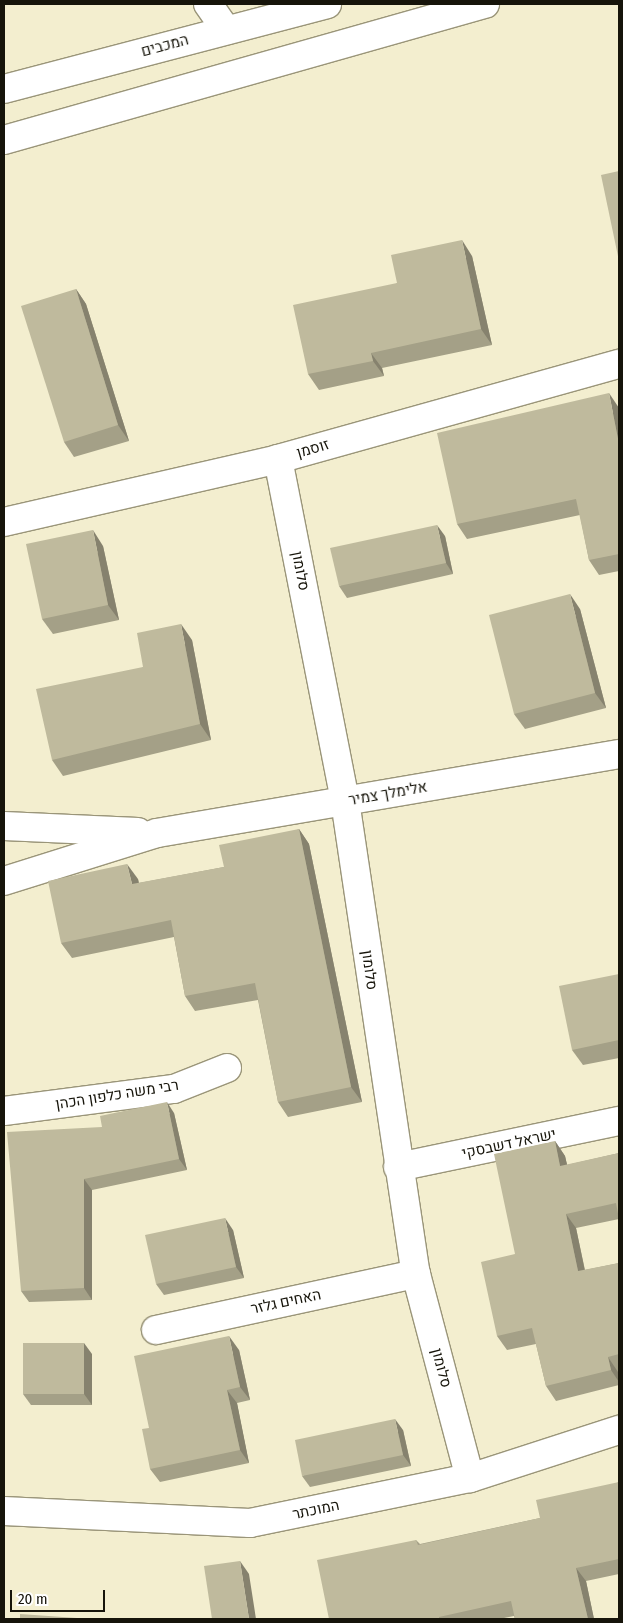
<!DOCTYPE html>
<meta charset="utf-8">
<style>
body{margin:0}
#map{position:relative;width:623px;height:1623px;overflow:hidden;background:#f3eecf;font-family:"Fira Sans Condensed",Heebo,sans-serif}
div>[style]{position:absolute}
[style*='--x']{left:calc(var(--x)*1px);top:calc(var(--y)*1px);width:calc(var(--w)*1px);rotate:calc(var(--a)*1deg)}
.roads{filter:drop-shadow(1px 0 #9a9579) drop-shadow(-1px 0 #9a9579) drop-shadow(0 1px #9a9579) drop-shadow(0 -1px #9a9579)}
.minor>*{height:28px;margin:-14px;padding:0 14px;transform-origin:14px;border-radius:14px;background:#fff}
.major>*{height:28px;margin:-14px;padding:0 14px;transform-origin:14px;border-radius:14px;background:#fff}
.wall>*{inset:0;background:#a4a087}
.shaded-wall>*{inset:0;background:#86826e}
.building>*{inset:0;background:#bfba9d}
span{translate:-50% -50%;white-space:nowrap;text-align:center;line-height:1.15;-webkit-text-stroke:4px #fff;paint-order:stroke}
.street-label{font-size:15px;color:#16140a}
.frame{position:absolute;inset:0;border:5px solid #16140a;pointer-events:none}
.scale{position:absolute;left:10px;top:1590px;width:95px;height:22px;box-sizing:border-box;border:2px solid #16140a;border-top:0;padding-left:6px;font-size:15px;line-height:18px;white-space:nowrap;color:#16140a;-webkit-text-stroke:4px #fff;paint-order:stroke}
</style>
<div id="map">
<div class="roads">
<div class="minor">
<i style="--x:208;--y:4;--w:32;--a:55"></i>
<i style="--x:278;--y:459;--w:349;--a:78.9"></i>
<i style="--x:345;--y:801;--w:478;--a:81.5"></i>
<i style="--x:416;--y:1274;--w:211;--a:75.2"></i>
<i style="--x:4;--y:522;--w:281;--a:-12.9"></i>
<i style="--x:278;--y:459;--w:354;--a:-15.6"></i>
<i style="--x:4;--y:826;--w:134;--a:2.6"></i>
<i style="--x:4;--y:881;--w:160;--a:-17.4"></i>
<i style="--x:157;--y:833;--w:469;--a:-9.7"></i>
<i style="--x:4;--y:1111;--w:171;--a:-7.4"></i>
<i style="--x:174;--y:1089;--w:57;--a:-21.6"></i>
<i style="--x:398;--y:1167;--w:226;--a:-11.8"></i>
<i style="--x:156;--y:1330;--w:266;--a:-12.2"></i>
<i style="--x:4;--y:1511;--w:246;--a:2.8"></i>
<i style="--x:250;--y:1523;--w:225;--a:-11.6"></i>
<i style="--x:470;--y:1478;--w:157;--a:-17.9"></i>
</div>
<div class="major">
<i style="--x:4;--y:89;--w:334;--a:-14.7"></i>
<i style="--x:4;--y:140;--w:500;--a:-15.8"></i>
</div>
</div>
<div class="wall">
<i style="clip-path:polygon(472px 256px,492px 345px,382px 368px,384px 376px,319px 390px,308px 374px,397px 283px)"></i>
<i style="clip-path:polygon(76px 289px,86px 304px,129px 441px,74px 457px,64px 442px)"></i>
<i style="clip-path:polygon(619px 408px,619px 571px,599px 575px,589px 560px,580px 515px,467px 539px,457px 524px)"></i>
<i style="clip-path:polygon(445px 536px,453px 574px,347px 598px,339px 586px)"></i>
<i style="clip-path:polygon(103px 546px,119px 620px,53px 634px,42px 619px)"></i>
<i style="clip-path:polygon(580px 609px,606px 708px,525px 729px,514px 714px)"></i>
<i style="clip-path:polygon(192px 640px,211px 740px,63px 776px,52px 760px,143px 667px)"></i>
<i style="clip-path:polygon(299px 829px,309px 844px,362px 1102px,288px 1117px,278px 1102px,258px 1000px,195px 1011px,185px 996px,174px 937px,72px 958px,61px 943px,138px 879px,139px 883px,224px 867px)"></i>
<i style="clip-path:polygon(619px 974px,619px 1058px,583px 1065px,572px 1050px)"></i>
<i style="clip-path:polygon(174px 1113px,187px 1170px,92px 1190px,92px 1300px,29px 1302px,21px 1291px,102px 1127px)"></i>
<i style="clip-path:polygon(555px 1141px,565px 1156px,567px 1165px,619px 1153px,619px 1219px,576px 1228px,585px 1270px,619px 1263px,619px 1371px,618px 1372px,619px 1378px,619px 1385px,556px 1401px,546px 1386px,536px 1344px,507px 1350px,497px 1336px,515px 1254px)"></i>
<i style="clip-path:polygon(233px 1230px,244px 1278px,164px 1295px,156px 1284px)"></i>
<i style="clip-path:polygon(239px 1350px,250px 1400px,237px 1403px,249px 1463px,160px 1482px,150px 1469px,149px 1428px)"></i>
<i style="clip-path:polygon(92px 1354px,92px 1405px,31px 1405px,23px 1394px)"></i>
<i style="clip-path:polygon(403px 1430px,411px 1466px,310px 1487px,302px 1476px)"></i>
<i style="clip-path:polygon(619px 1482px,619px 1574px,586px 1581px,594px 1619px,515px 1619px,514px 1616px,499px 1619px,329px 1619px,416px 1540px,420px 1544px,540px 1518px)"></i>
</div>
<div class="shaded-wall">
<i style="clip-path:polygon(462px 240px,472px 256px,492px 345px,481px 329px)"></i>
<i style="clip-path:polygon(76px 289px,86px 304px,129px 441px,118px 425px)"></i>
<i style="clip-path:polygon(371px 353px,382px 368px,384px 376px,373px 361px)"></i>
<i style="clip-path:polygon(609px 393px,619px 408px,619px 444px)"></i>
<i style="clip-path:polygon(437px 525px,445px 536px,453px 574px,446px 563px)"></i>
<i style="clip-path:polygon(93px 530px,103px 546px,119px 620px,108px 605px)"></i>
<i style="clip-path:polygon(570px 594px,580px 609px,606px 708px,595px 693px)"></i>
<i style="clip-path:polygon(181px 624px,192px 640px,211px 740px,200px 724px)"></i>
<i style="clip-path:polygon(299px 829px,309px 844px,362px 1102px,351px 1087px)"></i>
<i style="clip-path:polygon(127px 864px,138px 879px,142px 900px,132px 884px)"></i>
<i style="clip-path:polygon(167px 1102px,174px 1113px,187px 1170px,179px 1159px)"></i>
<i style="clip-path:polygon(555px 1141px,565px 1156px,571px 1181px,560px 1166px)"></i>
<i style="clip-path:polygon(84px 1179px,92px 1190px,92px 1300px,84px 1288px)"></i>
<i style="clip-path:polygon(566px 1214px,576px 1228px,588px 1286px,578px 1271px)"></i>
<i style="clip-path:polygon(225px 1218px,233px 1230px,244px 1278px,236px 1267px)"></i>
<i style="clip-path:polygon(229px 1336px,239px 1350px,250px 1400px,240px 1387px)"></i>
<i style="clip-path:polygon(84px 1343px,92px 1354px,92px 1405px,84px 1394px)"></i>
<i style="clip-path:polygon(608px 1357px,618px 1372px,619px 1378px,619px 1382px,611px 1370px)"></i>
<i style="clip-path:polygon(227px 1390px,237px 1403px,249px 1463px,240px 1450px)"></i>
<i style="clip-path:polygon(395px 1419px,403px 1430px,411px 1466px,403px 1455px)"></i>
<i style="clip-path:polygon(240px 1561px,249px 1574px,256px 1619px,249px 1619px)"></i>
<i style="clip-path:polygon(576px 1568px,586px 1581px,594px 1619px,588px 1619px)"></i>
</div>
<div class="building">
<i style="clip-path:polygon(619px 171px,619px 261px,601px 175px)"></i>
<i style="clip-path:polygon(462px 240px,481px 329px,371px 353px,373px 361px,308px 374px,293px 305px,397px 283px,391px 255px)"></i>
<i style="clip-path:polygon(76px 289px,118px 425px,64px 442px,21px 306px)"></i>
<i style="clip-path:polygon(609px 393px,619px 444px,619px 554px,589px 560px,576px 499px,457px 524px,437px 433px)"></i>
<i style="clip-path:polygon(437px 525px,446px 563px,339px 586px,330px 548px)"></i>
<i style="clip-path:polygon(93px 530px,108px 605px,42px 619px,26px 544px)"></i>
<i style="clip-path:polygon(570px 594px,595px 693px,514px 714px,489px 615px)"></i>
<i style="clip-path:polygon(181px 624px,200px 724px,52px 760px,36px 689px,143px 667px,137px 633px)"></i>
<i style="clip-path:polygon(299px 829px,351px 1087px,278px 1102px,255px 983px,185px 996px,171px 920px,61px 943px,48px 881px,127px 864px,132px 884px,224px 867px,219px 845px)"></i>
<i style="clip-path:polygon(619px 974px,619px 1040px,572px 1050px,559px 986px)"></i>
<i style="clip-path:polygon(167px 1102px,179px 1159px,84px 1179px,84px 1288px,21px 1291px,7px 1132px,102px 1127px,100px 1116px)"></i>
<i style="clip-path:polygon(555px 1141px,560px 1166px,619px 1153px,619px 1219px,616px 1203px,566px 1214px,578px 1271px,619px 1263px,619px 1354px,608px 1357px,611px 1370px,546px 1386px,532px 1328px,497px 1336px,481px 1262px,515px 1254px,494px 1154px)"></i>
<i style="clip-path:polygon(225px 1218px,236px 1267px,156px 1284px,145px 1235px)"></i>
<i style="clip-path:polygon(229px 1336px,240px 1387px,227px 1390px,240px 1450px,150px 1469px,142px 1429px,149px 1428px,134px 1356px)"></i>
<i style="clip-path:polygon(23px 1343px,84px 1343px,84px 1394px,23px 1394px)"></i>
<i style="clip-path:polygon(395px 1419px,403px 1455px,302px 1476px,295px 1440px)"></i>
<i style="clip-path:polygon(619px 1482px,619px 1559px,576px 1568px,588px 1619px,515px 1619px,511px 1601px,439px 1617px,439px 1619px,329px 1619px,317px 1560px,416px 1540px,418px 1545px,540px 1518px,536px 1500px)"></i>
<i style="clip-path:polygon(240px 1561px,249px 1619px,212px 1619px,204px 1566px)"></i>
<i style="clip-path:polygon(20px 1614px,77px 1618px,76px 1619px,20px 1619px)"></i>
</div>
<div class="street-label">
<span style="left:165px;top:46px;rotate:-15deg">המכבים</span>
<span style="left:313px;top:449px;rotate:-16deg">זוסמן</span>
<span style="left:300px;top:571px;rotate:79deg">סלומון</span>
<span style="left:388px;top:794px;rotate:-10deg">אלימלך צמיר</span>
<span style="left:369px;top:970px;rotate:82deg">סלומון</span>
<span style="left:117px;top:1095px;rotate:-9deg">רבי משה כלפון הכהן</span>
<span style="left:509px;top:1144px;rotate:-12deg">ישראל דשבסקי</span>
<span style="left:286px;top:1302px;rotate:-12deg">האחים גלזר</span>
<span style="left:441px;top:1368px;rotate:75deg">סלומון</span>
<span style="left:316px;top:1510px;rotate:-12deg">המוכתר</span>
</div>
<div class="frame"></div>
<div class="scale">20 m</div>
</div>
